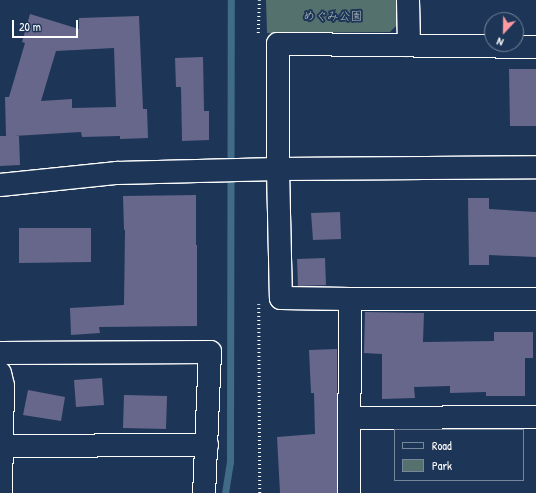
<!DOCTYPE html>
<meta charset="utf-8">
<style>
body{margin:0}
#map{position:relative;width:536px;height:493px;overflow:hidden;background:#1d3557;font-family:"Patrick Hand","Klee One",sans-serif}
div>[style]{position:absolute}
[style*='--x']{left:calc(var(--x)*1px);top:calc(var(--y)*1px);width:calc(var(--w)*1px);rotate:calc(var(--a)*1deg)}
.green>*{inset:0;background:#55716e}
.stream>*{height:7px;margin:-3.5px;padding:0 3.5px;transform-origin:3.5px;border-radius:3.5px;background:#416c88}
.building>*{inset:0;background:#66678b}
.path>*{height:2.5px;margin-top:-1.25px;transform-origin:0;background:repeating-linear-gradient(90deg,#fff 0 1px,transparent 0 4px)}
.roads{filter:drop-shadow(1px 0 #fff) drop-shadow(-1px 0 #fff) drop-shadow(0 1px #fff) drop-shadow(0 -1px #fff)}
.minor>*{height:22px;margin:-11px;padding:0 11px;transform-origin:11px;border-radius:11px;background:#1d3557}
.tertiary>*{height:22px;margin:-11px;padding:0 11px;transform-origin:11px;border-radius:11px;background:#1d3557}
span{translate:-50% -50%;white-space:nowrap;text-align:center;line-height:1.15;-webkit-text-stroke:4px #1d3557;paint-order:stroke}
.park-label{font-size:12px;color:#b2bfbe}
.legend{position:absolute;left:394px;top:429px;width:130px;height:52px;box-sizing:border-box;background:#1d3557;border:1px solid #77869a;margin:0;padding:5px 7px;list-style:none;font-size:12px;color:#fff}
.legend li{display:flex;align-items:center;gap:8px;height:20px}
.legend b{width:20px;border:1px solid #77869a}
.north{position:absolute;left:484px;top:12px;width:40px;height:40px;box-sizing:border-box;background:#1d3557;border:1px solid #77869a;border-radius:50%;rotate:202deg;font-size:11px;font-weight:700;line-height:16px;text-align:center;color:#fff}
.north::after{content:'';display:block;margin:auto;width:14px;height:18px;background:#ff9aa2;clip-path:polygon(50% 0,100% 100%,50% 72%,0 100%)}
.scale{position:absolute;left:12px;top:20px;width:66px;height:18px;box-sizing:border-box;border:2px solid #fff;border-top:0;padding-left:5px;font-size:12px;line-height:14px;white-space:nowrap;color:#fff;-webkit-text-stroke:3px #1d3557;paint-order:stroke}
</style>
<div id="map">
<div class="green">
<i style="clip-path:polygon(266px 0,399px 0,399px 23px,390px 32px,267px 33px)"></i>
</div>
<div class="stream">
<i style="--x:225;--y:493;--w:31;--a:-81"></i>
<i style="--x:230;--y:462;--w:462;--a:-89.9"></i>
</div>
<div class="building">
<i style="clip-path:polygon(evenodd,30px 14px,79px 29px,79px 18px,139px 16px,143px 109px,147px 109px,148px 138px,120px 139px,120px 136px,82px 137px,81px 132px,14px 136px,19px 136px,20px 165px,0 166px,0 136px,6px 136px,5px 97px,9px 97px,25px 43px,22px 42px,30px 14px,114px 48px,116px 107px,72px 108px,72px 99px,41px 101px,56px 51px,114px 48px)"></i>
<i style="clip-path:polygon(203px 57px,204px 111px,209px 111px,209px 140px,182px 141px,181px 87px,176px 87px,175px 58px)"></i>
<i style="clip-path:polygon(509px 69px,536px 69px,536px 126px,510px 126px)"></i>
<i style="clip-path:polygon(196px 195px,196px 245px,197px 245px,197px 326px,99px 327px,100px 333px,71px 335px,70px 308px,124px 305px,125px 230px,124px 230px,123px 196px)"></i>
<i style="clip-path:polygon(468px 198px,489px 198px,489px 209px,536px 212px,536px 257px,489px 255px,489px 265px,469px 265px)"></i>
<i style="clip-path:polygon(340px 212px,341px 239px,313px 240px,311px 213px)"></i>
<i style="clip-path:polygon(19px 228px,91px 228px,91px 262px,19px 263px)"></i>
<i style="clip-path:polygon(325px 258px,326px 285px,298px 286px,297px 259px)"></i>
<i style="clip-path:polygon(365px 312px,424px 313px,423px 342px,494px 341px,494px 332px,533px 332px,533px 358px,525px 358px,525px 396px,486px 396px,486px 392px,450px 393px,450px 386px,414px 387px,415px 398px,382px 399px,382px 354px,364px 353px)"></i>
<i style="clip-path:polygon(337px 349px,337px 493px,280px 493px,277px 437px,315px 434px,314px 393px,311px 393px,309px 350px)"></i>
<i style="clip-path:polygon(102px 378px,104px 405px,76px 407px,74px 380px)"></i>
<i style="clip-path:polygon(28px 390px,65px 397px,61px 421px,23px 415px)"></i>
<i style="clip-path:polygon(124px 395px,167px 396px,166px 429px,123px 428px)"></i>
</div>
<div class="path">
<i style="--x:258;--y:33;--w:33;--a:-88"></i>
<i style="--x:259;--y:304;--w:189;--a:89.7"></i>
</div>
<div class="roads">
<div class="minor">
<i style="--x:408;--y:0;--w:45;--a:88.7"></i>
<i style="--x:536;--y:47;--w:258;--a:-179.3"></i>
<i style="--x:278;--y:44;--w:125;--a:90"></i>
<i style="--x:278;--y:169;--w:129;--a:88.7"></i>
<i style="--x:281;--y:298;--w:69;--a:0.8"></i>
<i style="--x:350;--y:299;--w:186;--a:0"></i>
<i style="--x:0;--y:353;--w:210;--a:-0.3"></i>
<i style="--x:210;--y:352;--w:141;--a:92.4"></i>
<i style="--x:0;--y:373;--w:13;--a:77"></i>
<i style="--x:3;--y:386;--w:107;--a:91.1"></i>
<i style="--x:349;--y:418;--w:187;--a:-0.3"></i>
<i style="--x:2;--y:446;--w:205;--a:-0.3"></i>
<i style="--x:349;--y:493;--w:194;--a:-89.7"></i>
</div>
<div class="tertiary">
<i style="--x:0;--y:185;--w:118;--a:-5.9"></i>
<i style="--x:117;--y:173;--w:161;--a:-1.4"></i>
<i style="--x:278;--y:169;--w:258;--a:-0.4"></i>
</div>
</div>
<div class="park-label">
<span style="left:333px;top:16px">めぐみ公園</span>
</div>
<ul class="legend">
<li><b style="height:5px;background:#1d3557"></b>Road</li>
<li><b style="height:11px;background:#55716e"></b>Park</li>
</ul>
<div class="north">N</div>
<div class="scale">20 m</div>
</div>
